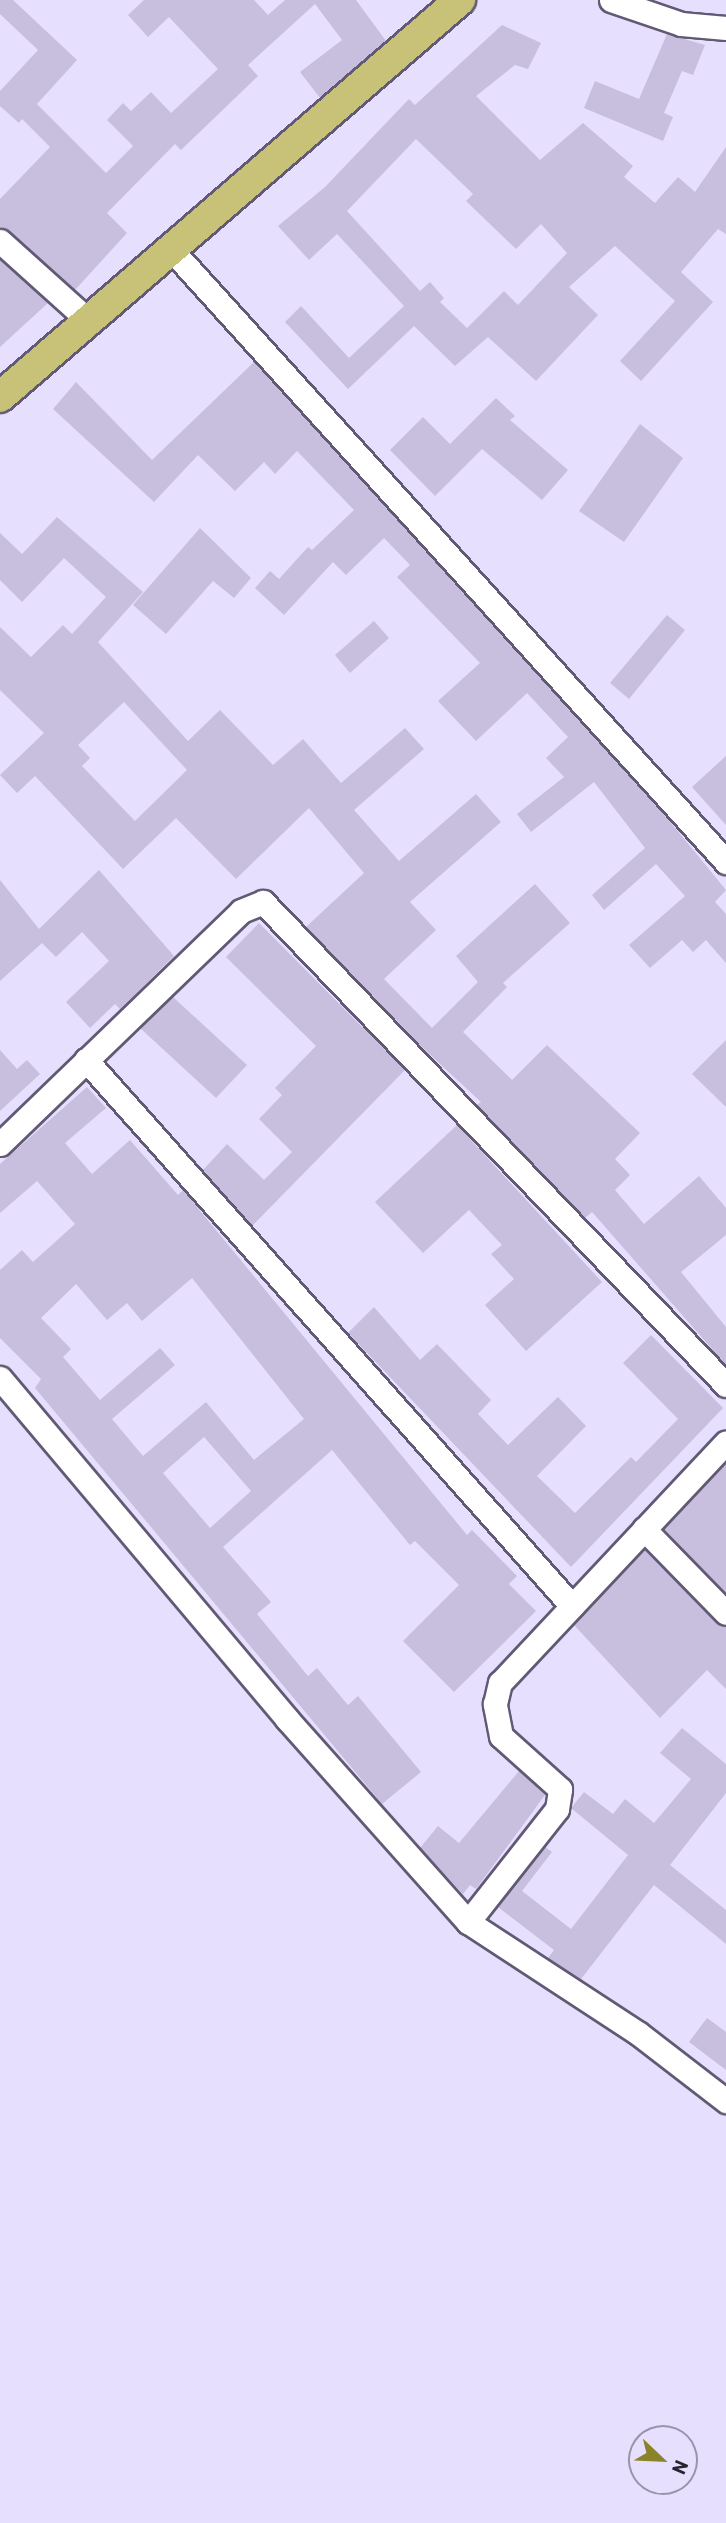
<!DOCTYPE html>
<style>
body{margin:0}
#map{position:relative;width:726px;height:2523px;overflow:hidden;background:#e7dffe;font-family:Barlow,sans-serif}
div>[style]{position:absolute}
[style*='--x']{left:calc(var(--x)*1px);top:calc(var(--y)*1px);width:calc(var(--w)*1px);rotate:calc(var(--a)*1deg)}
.building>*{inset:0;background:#c7bfdd}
.roads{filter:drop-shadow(2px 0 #625a74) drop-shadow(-2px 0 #625a74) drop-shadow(0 2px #625a74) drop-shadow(0 -2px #625a74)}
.minor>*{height:23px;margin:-11.5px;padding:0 11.5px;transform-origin:11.5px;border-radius:11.5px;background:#fff}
.major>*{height:30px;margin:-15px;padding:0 15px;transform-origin:15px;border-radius:15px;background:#c8c178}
span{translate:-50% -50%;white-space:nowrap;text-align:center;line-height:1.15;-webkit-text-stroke:5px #e7dffe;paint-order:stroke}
.north{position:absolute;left:628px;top:2425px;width:70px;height:70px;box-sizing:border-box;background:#e7dffe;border:2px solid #9a94ab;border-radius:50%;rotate:113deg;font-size:19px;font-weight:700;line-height:28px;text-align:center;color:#27242f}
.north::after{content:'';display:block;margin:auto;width:24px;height:32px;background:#8a832a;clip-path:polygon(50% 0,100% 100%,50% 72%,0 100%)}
</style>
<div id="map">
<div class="building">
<i style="clip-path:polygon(0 0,13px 0,77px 60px,37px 104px,106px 173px,133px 146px,107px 120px,123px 103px,131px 111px,151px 92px,171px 113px,218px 69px,169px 17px,148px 37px,128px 15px,144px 0,254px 0,268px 15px,285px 0,356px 0,386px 41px,320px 98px,300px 72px,342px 40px,315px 4px,248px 65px,258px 76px,181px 150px,175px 144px,107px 213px,127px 233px,75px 290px,9px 231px,0 227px,0 199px,50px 147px,22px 119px,19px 123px,0 106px,0 91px,38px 50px,0 14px)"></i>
<i style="clip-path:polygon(evenodd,502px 25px,541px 43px,528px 69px,515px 65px,476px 96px,540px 160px,583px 123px,633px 166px,624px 177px,655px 203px,678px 177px,695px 192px,726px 147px,726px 234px,718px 229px,681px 272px,713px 302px,641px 381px,620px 361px,675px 301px,615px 246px,569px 287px,598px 315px,536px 381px,488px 337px,455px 366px,414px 326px,348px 389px,285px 322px,301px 306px,349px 358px,404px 306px,337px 234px,309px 260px,278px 226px,325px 187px,409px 99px,415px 105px,502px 25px,416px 139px,473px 194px,466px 201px,516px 249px,541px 224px,567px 253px,518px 305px,504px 291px,467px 328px,440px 302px,444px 298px,430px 282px,420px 291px,347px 211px,416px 139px)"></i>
<i style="clip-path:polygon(667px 34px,705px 45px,693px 75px,682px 71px,664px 113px,673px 117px,663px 141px,584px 108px,595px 81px,639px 99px)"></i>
<i style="clip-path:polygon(0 260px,48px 303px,0 347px)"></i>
<i style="clip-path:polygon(254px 362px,667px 818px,726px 890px,715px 902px,726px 914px,726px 963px,706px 940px,693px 952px,682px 940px,650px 968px,629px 945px,685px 896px,656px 864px,604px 910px,592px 895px,645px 848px,594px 782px,531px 832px,517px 814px,564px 777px,546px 758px,568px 737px,527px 693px,476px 741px,438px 701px,480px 663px,397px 577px,410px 565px,384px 538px,346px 575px,333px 562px,284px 615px,255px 588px,270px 571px,279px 579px,308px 547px,312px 550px,354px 510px,297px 451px,275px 474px,264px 462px,235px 491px,198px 455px,154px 502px,53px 409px,76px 382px,152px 460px)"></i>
<i style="clip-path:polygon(496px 398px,515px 416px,510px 420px,568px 470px,542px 500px,482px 449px,435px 496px,390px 450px,423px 417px,450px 444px)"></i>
<i style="clip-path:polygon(640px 424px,683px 458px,624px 542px,579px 511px)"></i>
<i style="clip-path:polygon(evenodd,57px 517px,143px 592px,98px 642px,188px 741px,220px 710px,273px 765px,303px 739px,341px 783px,405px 728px,424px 749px,354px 810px,399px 861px,476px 794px,501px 822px,410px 902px,436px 930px,384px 979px,432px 1028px,478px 982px,456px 956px,535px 884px,570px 923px,503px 983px,507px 987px,463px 1032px,512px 1080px,547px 1045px,640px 1133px,615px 1159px,630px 1175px,615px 1190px,644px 1224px,699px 1176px,726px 1208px,726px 1235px,681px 1272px,726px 1327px,726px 1365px,592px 1212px,585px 1218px,477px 1105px,481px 1102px,425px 1050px,306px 927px,364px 873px,309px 808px,236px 879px,176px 818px,123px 869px,35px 776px,17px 793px,0 775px,44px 733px,0 690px,0 627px,31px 657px,63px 625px,72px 634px,106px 597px,64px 558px,22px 602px,0 580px,0 533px,22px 554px,57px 517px,124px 702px,187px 770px,135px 821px,82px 766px,90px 758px,78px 745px,124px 702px)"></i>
<i style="clip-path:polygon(200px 528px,251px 578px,234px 598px,213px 581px,166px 634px,133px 605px)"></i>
<i style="clip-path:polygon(667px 615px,685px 630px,629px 699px,610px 683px)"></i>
<i style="clip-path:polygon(374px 621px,389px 638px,350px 673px,335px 655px)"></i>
<i style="clip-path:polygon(726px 756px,726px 825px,692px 787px)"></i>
<i style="clip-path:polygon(99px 870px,174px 956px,120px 1009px,115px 1004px,90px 1028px,66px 1002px,109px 961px,82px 932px,56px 957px,42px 943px,0 981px,0 880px,39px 929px)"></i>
<i style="clip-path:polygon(259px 923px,405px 1070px,252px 1226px,203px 1170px,227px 1144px,264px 1180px,292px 1152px,259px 1119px,282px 1095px,275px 1088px,316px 1046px,226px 957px)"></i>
<i style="clip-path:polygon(173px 997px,247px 1065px,216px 1098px,140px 1028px)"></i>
<i style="clip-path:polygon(726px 1040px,726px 1107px,692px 1074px)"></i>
<i style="clip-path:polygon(0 1050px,17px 1069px,27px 1060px,40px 1074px,0 1111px)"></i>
<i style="clip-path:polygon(evenodd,87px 1087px,106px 1108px,65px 1143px,92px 1174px,130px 1140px,178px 1195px,183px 1190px,467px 1535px,472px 1530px,517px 1576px,509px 1584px,536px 1611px,454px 1692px,403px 1641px,459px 1585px,415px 1541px,410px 1545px,332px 1450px,223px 1547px,271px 1602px,257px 1614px,308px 1676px,317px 1668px,348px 1705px,358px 1696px,421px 1772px,382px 1804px,35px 1388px,41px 1379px,0 1338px,0 1270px,22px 1250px,33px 1262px,75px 1224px,37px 1181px,0 1213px,0 1164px,87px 1087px,192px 1278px,304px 1419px,254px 1460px,206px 1402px,143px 1456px,112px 1419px,175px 1365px,160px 1348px,100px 1400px,63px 1357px,71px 1349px,41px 1318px,76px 1284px,107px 1320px,127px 1303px,142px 1321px,192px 1278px,87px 1087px,204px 1437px,251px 1491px,210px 1528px,163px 1473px,204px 1437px)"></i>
<i style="clip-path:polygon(457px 1125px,602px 1282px,526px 1351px,485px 1305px,514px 1279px,491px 1254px,502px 1245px,469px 1210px,423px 1253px,375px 1202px)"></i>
<i style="clip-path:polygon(374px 1307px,420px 1360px,437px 1344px,491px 1400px,478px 1414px,508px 1445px,558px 1397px,586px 1426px,537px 1476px,575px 1513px,631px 1457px,636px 1462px,678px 1419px,623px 1363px,651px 1335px,723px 1408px,571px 1567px,348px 1333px)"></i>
<i style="clip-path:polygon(726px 1463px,726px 1593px,664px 1529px)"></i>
<i style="clip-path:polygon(644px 1549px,716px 1623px,726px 1627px,726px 1689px,707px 1670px,660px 1718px,574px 1625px)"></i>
<i style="clip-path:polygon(682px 1728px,726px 1764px,726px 1793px,670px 1865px,726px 1910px,726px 1944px,654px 1885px,581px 1979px,548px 1958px,554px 1950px,498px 1907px,545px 1847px,552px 1852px,522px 1891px,571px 1929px,628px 1855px,571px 1808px,584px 1792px,613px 1814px,625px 1799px,654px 1823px,691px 1779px,660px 1753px)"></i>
<i style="clip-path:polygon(519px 1771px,545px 1795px,476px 1889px,470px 1885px,463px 1894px,420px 1848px,438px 1826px,459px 1843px)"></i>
<i style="clip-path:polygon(707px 2018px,726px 2032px,726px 2070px,689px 2042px)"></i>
</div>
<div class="roads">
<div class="minor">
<i style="--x:611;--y:0;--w:74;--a:18.9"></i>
<i style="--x:681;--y:24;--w:45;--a:5.1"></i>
<i style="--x:0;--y:241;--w:121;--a:42"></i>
<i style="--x:169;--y:247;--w:830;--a:47.83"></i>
<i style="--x:86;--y:1060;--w:731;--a:48.33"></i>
<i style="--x:0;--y:1144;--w:335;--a:-44"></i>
<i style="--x:241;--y:911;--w:24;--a:-22"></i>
<i style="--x:263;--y:902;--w:669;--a:46.21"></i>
<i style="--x:0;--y:1378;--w:446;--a:49.9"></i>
<i style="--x:287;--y:1719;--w:272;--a:48.3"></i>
<i style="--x:468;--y:1922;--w:204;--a:33.2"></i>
<i style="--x:639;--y:2034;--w:110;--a:37.6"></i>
<i style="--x:644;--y:1529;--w:117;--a:45.7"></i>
<i style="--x:468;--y:1922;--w:144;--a:-51.8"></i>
<i style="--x:557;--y:1809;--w:20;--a:-81"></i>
<i style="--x:560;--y:1789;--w:79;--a:-138.1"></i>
<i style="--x:501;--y:1736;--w:33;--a:-101"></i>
<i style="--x:495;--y:1704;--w:22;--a:-77"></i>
<i style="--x:500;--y:1683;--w:330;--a:-46.8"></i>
</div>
<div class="major">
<i style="--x:0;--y:397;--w:608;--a:-40.8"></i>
</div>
</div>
<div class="north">N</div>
</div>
